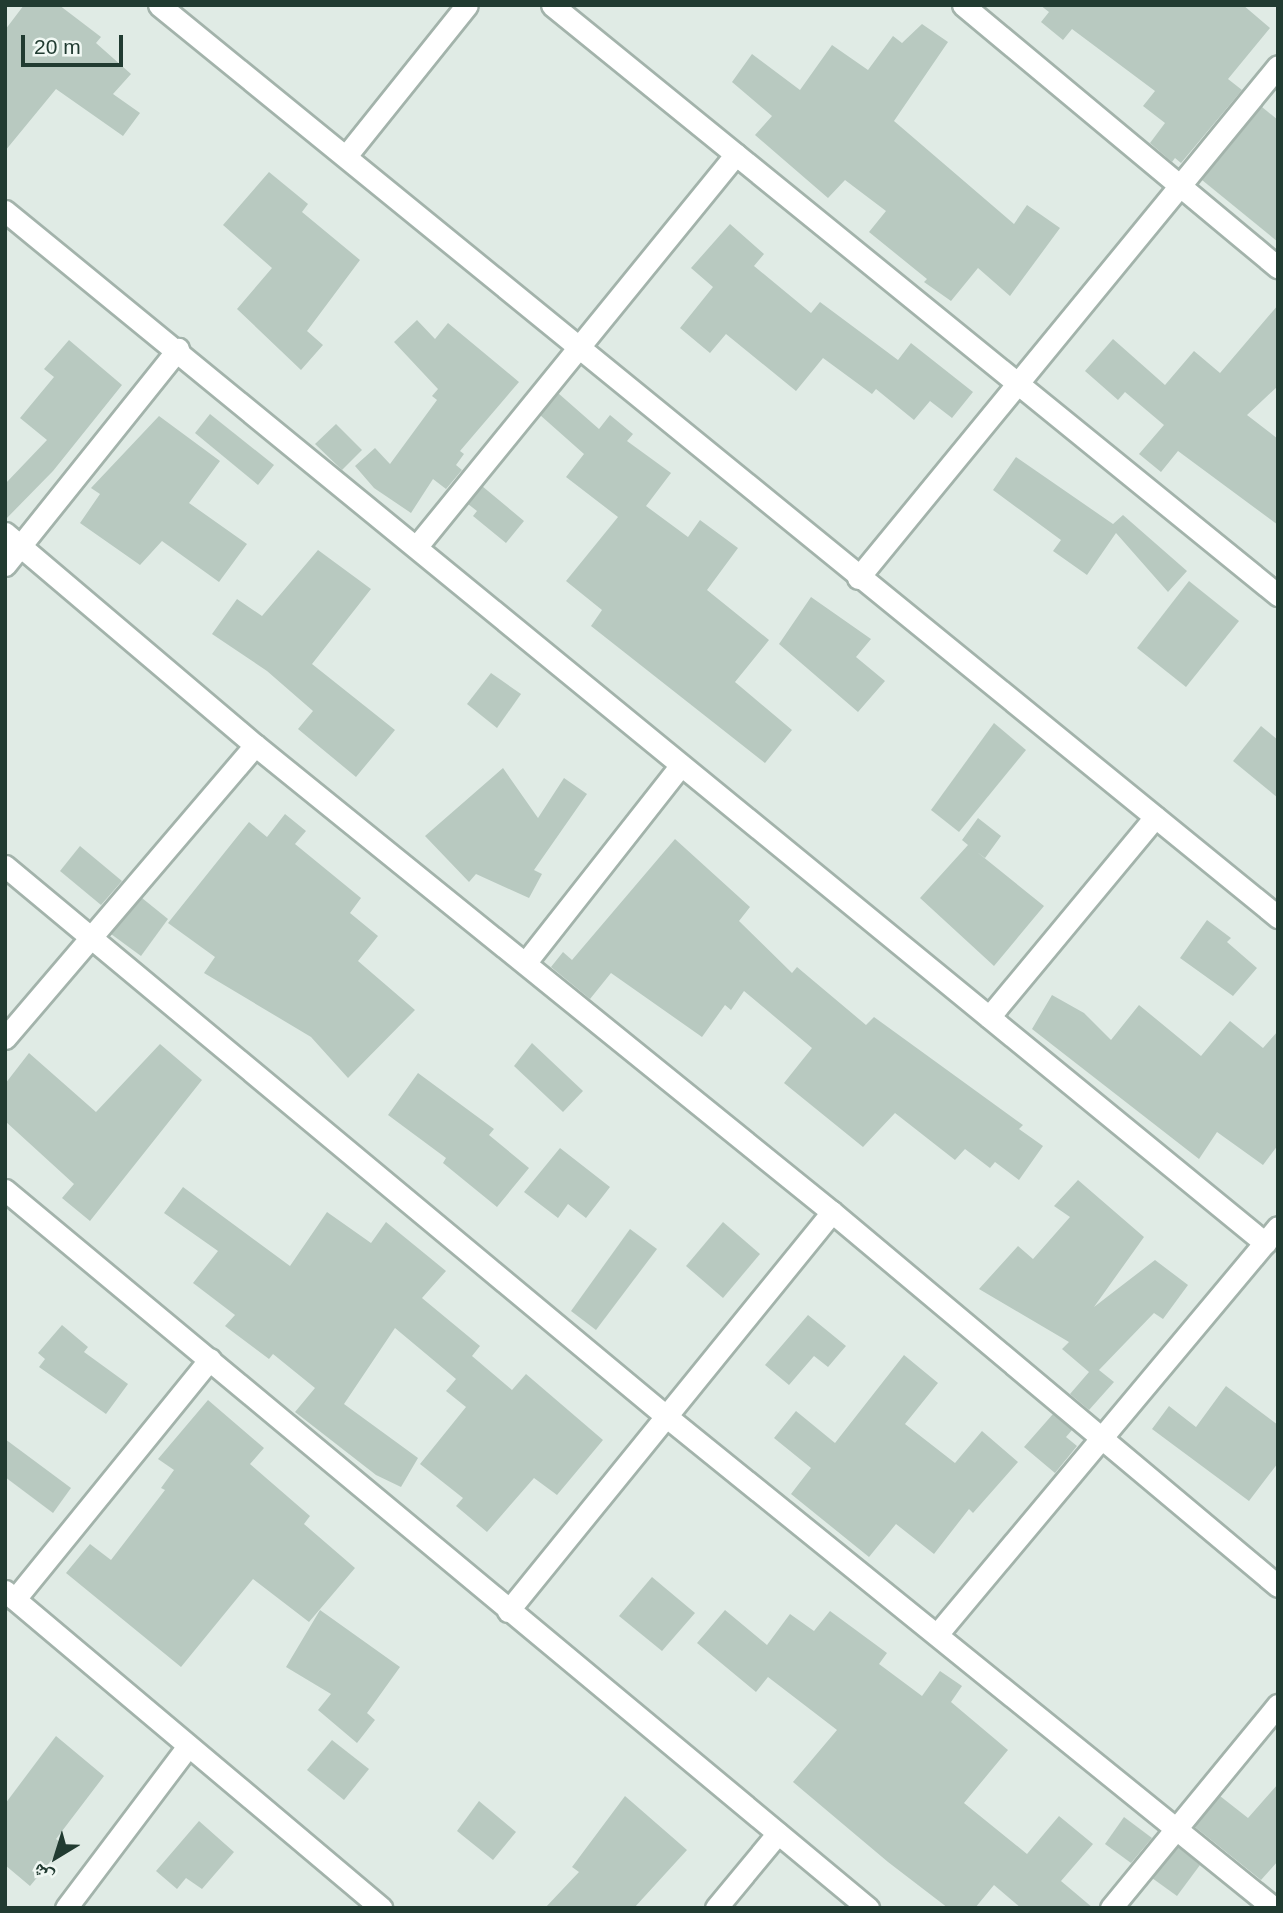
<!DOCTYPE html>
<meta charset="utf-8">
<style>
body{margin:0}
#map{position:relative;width:1283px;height:1913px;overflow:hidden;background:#e0ebe5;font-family:Arial,"Noto Naskh Arabic",sans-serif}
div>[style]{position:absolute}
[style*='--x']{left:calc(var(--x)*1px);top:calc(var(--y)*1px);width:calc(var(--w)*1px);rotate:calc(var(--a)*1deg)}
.building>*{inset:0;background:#b8c9c0}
.roads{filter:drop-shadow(2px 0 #a3b3ab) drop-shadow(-2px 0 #a3b3ab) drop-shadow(0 2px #a3b3ab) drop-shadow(0 -2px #a3b3ab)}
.minor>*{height:21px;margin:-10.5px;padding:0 10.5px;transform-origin:10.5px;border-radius:10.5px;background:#fff}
.tertiary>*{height:21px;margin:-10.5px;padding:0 10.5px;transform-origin:10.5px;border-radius:10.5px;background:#fff}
span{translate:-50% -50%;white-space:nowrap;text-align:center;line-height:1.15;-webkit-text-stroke:6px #f0f8f3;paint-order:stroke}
.frame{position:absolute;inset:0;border:7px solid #213b31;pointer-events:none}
.north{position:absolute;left:21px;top:1822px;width:70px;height:70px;-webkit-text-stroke:5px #f0f8f3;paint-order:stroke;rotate:218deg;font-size:19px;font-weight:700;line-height:28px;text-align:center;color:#213b31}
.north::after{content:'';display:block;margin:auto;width:24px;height:32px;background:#213b31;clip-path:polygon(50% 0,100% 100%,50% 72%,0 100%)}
.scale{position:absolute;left:21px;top:35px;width:102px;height:32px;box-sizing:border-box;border:4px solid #213b31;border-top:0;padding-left:9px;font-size:21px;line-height:24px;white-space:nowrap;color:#213b31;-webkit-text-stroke:5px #f0f8f3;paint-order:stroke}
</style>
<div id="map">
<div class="building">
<i style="clip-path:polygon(24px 5px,59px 5px,101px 37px,96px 43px,131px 74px,113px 94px,140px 113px,123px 136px,56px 89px,5px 151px,5px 30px)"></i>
<i style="clip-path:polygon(1040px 5px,1243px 5px,1270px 28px,1228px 79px,1242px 90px,1181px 163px,1175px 158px,1172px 162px,1150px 143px,1165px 123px,1143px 106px,1155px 91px,1072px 29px,1063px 40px,1041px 22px,1049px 12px)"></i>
<i style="clip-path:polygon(922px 24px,948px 42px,894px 121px,1014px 224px,1027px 205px,1060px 228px,1010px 296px,978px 268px,951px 301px,924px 282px,927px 279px,869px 232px,886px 211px,845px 180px,828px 198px,755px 135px,772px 116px,732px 82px,752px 54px,800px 90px,832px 45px,868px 70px,893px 36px,902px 43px)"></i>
<i style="clip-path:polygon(1262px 107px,1278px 120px,1278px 242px,1202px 180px)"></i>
<i style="clip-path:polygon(269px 172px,308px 204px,302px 212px,360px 260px,307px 331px,323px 345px,301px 370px,237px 309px,272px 268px,223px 225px)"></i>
<i style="clip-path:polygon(730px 224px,764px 254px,754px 266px,811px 313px,820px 302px,898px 360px,911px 343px,973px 392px,952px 418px,930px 401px,914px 420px,876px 389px,872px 394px,823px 358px,796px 391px,726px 334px,710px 353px,680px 328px,713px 287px,691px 268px)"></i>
<i style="clip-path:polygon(1278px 305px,1278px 386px,1247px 415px,1278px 439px,1278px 525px,1178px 451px,1161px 472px,1139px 454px,1164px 425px,1125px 392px,1118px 400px,1085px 371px,1113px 339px,1165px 385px,1194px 351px,1220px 373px)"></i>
<i style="clip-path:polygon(417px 320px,435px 339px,448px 323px,519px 382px,460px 451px,464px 454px,456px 465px,462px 470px,446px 489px,433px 479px,411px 513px,374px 488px,355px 466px,375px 448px,390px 464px,437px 400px,432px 396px,438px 389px,394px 342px)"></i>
<i style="clip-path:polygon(69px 340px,122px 385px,53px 471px,5px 520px,5px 484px,47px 440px,20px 418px,54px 377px,44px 369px)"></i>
<i style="clip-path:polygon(558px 393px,599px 429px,610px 415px,633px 434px,627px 441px,671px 473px,646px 506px,688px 537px,700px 520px,738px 548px,707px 590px,769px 640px,735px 682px,792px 730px,765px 763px,591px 626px,602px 610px,566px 581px,618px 517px,566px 477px,584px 454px,540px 415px)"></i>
<i style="clip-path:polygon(210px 414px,274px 465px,258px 485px,195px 433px)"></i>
<i style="clip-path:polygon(159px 416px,220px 461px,189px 503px,247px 544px,219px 582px,162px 541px,140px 565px,80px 523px,100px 494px,91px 488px)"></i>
<i style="clip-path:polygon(336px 424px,362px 450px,342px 470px,315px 444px)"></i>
<i style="clip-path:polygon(1016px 457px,1113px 524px,1123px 515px,1187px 571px,1168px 592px,1116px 533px,1087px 575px,1053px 551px,1061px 540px,993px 490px)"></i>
<i style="clip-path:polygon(482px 486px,524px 521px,506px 543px,473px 516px,477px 511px,468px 504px)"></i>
<i style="clip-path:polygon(318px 550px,371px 589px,312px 664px,395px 730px,356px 777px,298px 729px,313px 711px,267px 671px,212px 634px,237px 599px,262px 616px)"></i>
<i style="clip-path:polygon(1189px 581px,1239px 621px,1186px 687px,1137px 648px)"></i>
<i style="clip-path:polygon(811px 597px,871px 639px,856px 657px,885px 681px,858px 712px,779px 644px)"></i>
<i style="clip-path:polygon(491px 673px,521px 694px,497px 728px,467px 704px)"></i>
<i style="clip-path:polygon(994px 723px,1026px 750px,959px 832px,931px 810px)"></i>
<i style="clip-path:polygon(1261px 726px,1278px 740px,1278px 798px,1233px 761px)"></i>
<i style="clip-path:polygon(503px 768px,538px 818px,564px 778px,587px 794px,534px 870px,542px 874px,529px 898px,476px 874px,469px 882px,425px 836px)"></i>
<i style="clip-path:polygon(285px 814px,306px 831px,295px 844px,361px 898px,350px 913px,378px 936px,358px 961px,415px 1010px,348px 1078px,311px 1037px,204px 973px,215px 957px,168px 923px,249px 822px,267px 837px)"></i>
<i style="clip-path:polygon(978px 818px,1001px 836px,985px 858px,977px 852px,1044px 906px,994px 966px,920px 898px,968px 845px,962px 840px)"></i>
<i style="clip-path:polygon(675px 839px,750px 907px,739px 921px,792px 973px,797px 967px,866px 1025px,874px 1017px,1023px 1125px,1019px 1129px,1043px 1146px,1019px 1180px,995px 1162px,990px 1168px,965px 1149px,955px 1160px,895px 1113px,863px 1147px,784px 1083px,812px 1048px,744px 991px,731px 1010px,725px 1005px,702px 1037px,611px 973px,590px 999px,551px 967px,563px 952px,572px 960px)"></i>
<i style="clip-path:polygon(80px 846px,122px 881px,101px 905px,60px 871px)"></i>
<i style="clip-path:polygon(142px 898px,168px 919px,141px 956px,111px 934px)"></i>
<i style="clip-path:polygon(1207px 920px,1231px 938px,1227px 942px,1257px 968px,1233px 996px,1180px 958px)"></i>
<i style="clip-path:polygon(1052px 995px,1084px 1013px,1111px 1040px,1139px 1005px,1201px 1056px,1230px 1021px,1263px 1048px,1278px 1031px,1278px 1145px,1263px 1165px,1217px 1132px,1199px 1159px,1032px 1029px)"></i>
<i style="clip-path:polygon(532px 1043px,583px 1091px,563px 1112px,514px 1066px)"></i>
<i style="clip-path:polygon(160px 1044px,202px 1080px,90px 1221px,62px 1198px,74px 1184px,5px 1121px,5px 1084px,29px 1053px,96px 1112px)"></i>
<i style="clip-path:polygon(418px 1073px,494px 1129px,489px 1135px,529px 1168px,497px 1207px,443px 1163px,446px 1158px,388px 1115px)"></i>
<i style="clip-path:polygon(560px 1148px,610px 1187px,586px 1218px,568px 1204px,558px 1218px,524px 1192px)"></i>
<i style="clip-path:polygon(1078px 1180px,1144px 1237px,1094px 1307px,1155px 1260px,1188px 1285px,1163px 1319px,1154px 1313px,1099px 1370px,1114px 1382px,1089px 1410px,1070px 1394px,1089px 1372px,1062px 1349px,1069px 1342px,979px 1289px,1018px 1246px,1033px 1259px,1070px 1217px,1054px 1206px)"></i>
<i style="clip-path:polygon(183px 1187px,290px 1266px,327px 1212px,371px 1243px,386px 1222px,446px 1271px,422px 1298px,480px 1346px,472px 1356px,512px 1390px,526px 1374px,603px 1440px,557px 1495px,534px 1478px,487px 1532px,456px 1506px,463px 1498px,420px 1464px,466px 1407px,446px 1391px,456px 1379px,395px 1328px,344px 1404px,418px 1458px,401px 1487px,376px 1475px,295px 1412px,315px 1388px,273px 1354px,269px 1359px,225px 1326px,235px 1315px,193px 1283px,218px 1251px,164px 1213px)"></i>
<i style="clip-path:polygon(723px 1222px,760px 1254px,723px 1298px,686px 1266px)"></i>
<i style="clip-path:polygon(630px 1229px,657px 1249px,596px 1330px,571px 1311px)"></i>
<i style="clip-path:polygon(808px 1315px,846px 1346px,828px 1367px,814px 1356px,789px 1385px,765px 1365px)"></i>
<i style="clip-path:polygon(62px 1325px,88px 1347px,84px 1352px,128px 1384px,106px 1414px,39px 1367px,45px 1359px,38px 1353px)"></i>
<i style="clip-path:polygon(904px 1355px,938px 1383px,905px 1424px,955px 1463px,982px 1431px,1018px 1462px,973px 1513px,969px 1509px,934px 1554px,896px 1524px,869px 1557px,791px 1494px,811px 1468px,774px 1438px,796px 1411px,835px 1443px)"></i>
<i style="clip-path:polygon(1226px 1386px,1278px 1425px,1278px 1463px,1249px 1501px,1152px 1429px,1169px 1406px,1196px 1427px)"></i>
<i style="clip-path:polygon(208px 1400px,264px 1448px,250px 1464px,310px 1516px,304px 1524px,355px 1568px,309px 1622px,253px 1579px,181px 1667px,66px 1573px,90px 1544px,111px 1560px,165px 1490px,161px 1488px,174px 1470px,158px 1459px)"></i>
<i style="clip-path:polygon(1053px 1414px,1072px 1430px,1066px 1437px,1077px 1446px,1055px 1473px,1024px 1447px)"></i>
<i style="clip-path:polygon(5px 1439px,71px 1488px,53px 1513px,5px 1477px)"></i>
<i style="clip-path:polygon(652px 1577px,695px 1613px,662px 1651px,619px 1616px)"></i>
<i style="clip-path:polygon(320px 1610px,400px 1667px,367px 1713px,375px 1720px,357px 1743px,318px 1710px,331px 1694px,286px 1667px)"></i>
<i style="clip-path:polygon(725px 1610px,767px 1645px,790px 1614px,814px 1631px,830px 1611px,887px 1653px,879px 1664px,922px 1696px,940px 1671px,962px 1686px,951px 1702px,1008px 1750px,964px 1803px,1027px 1854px,1059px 1816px,1093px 1844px,1061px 1881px,1093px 1908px,1021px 1908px,994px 1885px,975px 1908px,948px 1908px,888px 1862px,793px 1782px,837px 1730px,768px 1677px,756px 1692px,697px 1643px)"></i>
<i style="clip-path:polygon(56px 1736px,104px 1776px,56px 1839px,64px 1845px,30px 1886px,5px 1865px,5px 1804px)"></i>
<i style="clip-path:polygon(332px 1740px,369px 1769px,344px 1800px,307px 1770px)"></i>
<i style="clip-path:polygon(1278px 1784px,1278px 1861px,1261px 1880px,1195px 1827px,1220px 1796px,1248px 1818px)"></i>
<i style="clip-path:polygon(625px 1796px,687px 1850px,634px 1908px,545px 1908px,579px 1872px,572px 1867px)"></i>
<i style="clip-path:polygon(479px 1801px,516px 1832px,493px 1860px,457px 1831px)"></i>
<i style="clip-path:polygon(1124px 1817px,1152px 1838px,1131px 1863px,1105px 1844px)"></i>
<i style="clip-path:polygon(199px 1821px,234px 1852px,202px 1889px,186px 1878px,177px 1889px,156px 1871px)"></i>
<i style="clip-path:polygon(1178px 1847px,1200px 1865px,1177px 1896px,1152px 1878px)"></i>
</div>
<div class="roads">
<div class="minor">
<i style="--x:159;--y:5;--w:1444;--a:39.18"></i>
<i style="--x:552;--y:5;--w:936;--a:39.1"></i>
<i style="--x:963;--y:5;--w:410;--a:39.8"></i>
<i style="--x:346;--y:156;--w:193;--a:-51.3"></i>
<i style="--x:5;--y:211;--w:1629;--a:39.32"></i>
<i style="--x:5;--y:533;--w:328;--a:40.3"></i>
<i style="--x:255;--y:745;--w:742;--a:38.99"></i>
<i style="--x:832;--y:1212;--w:582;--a:39.98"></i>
<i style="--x:417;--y:546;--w:505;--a:-50.86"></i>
<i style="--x:5;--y:565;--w:277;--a:-51.3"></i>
<i style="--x:858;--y:578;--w:662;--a:-50.64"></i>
<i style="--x:5;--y:866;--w:861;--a:39.77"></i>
<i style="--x:667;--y:1417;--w:781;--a:38.97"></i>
<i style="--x:526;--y:962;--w:249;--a:-51.8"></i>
<i style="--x:989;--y:1017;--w:260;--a:-50.3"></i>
<i style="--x:5;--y:1038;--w:385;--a:-49.5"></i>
<i style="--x:5;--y:1190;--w:1123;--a:39.76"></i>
<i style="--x:15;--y:1599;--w:309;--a:-50.9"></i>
<i style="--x:508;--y:1611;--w:514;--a:-50.92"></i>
<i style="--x:939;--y:1632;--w:528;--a:-50.07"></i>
<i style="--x:716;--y:1908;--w:97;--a:-50.4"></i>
<i style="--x:1111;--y:1908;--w:263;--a:-50.6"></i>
</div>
<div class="tertiary">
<i style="--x:5;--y:1591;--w:492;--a:40.1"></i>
<i style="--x:66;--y:1908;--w:203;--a:-53"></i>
</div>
</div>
<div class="frame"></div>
<div class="north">ش</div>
<div class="scale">20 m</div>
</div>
